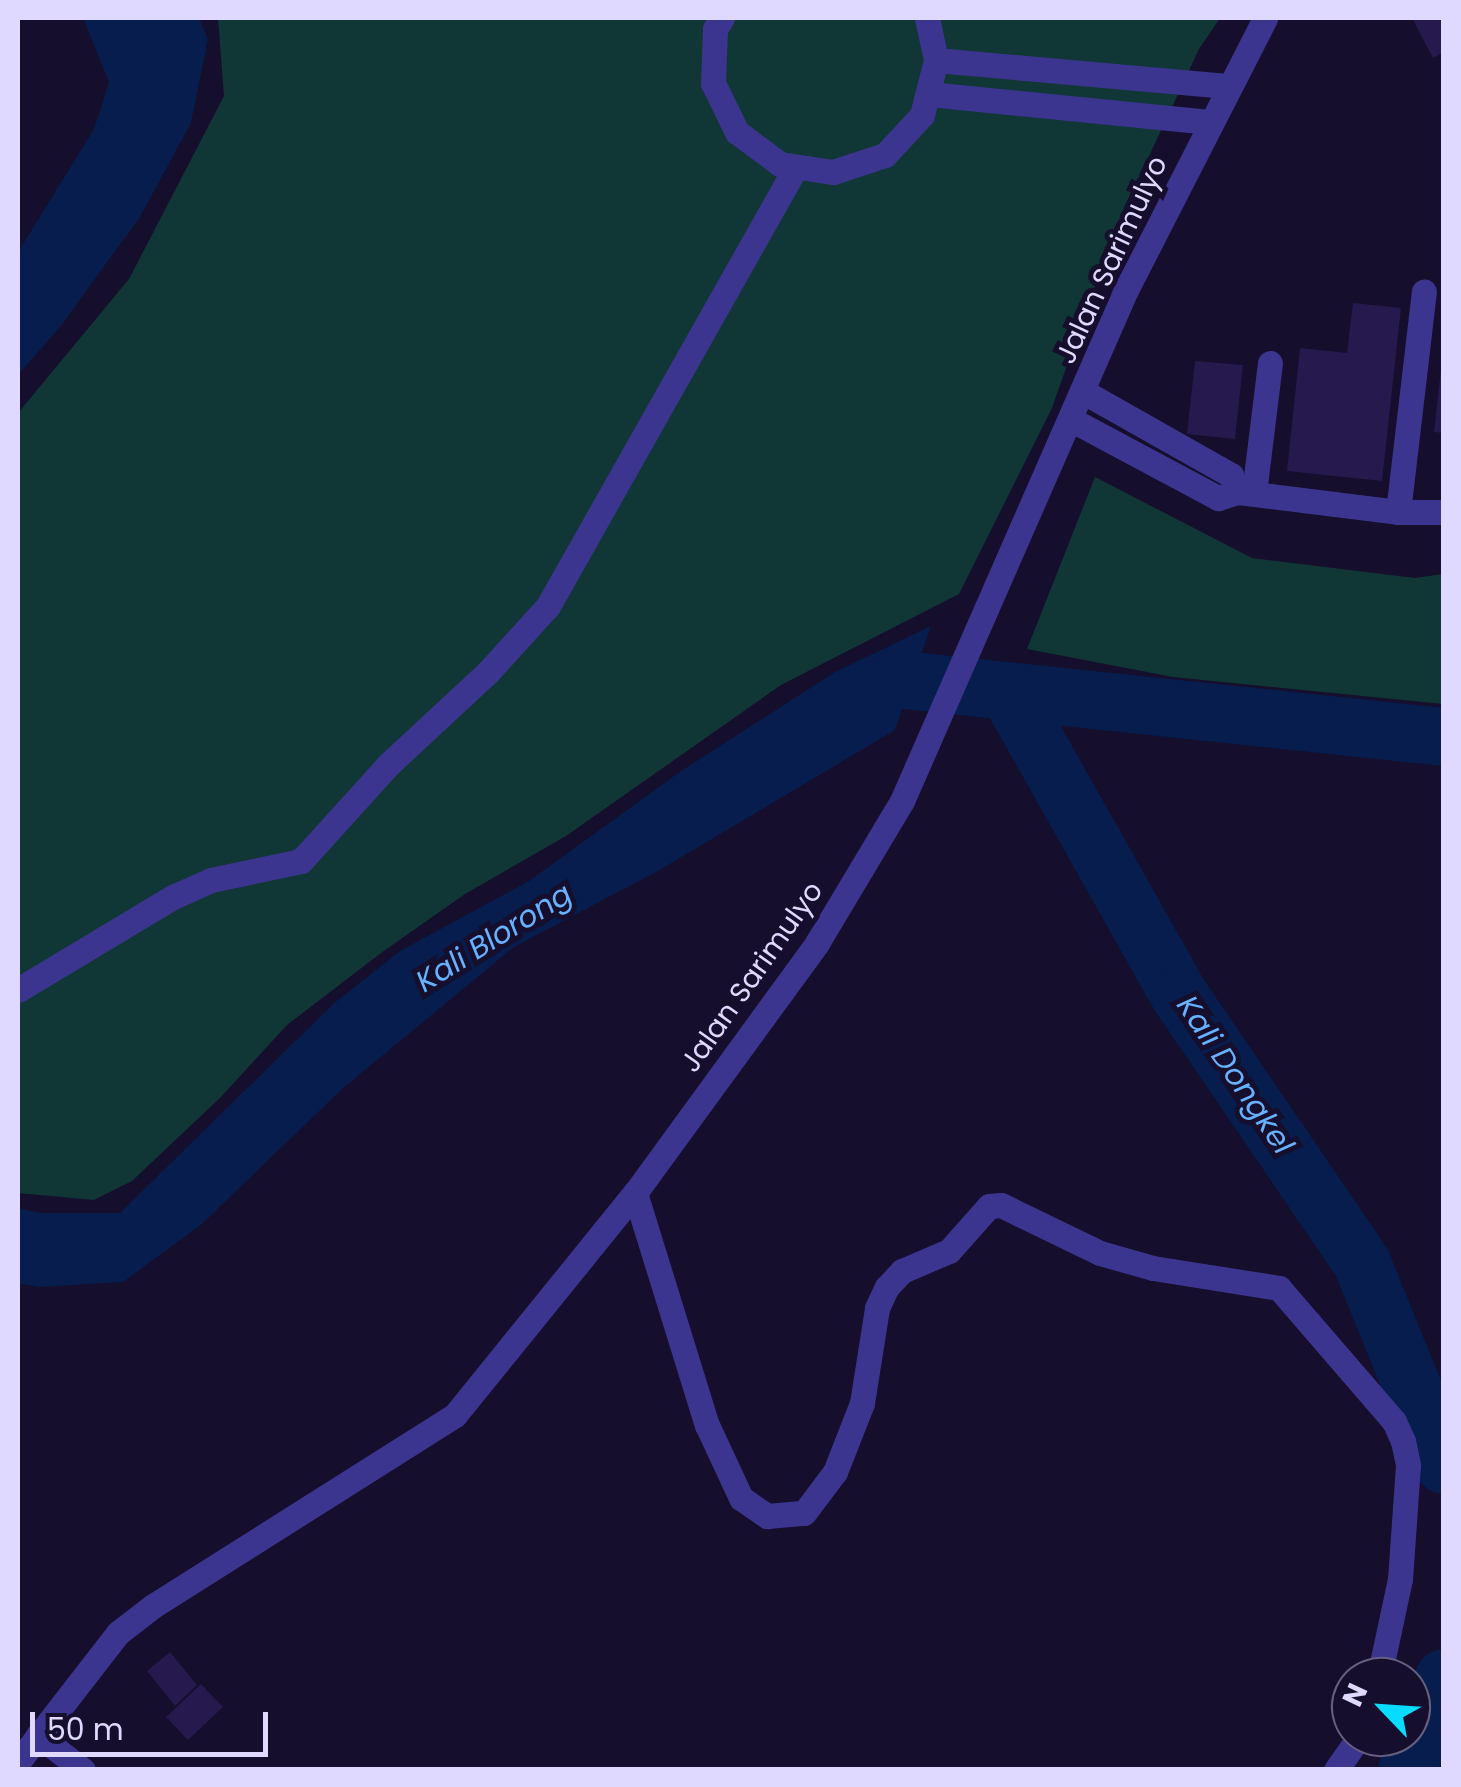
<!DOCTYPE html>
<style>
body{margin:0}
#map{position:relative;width:1461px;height:1787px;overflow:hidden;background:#150e2c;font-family:Poppins,sans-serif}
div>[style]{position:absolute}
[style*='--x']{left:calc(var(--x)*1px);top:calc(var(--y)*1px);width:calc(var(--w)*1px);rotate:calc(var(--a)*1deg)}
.green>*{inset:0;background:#113636}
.water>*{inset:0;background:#061d4d}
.river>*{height:58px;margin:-29px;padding:0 29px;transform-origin:29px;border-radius:29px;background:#061d4d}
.building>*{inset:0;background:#26194e}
.minor>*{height:25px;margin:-12.5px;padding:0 12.5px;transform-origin:12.5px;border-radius:12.5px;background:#3c358f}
.tertiary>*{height:25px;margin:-12.5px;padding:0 12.5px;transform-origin:12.5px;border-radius:12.5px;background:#3c358f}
span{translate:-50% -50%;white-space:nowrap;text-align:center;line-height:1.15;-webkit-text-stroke:10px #150e2c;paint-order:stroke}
.street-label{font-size:28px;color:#dfd9ff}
.water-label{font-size:30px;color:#67b2ff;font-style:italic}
.frame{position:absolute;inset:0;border:20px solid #dfd9ff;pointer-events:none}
.north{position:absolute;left:1331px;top:1657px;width:100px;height:100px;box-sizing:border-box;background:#150e2c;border:2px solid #665f80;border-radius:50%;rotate:295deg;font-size:28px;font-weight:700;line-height:40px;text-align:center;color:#dfd9ff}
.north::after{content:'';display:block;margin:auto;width:35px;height:45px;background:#05dcff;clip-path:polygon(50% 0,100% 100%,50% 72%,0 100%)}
.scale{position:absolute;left:30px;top:1712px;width:238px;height:45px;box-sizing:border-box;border:5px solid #dfd9ff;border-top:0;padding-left:12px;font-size:30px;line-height:35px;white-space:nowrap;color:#dfd9ff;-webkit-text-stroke:8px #150e2c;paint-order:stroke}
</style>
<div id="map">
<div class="green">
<i style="clip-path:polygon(218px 18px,1220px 18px,1199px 49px,1115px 229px,1052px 408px,959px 594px,781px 685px,566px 836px,465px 894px,381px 953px,287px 1025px,221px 1097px,132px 1181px,94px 1200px,18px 1193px,18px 413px,129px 279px,224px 96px)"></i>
<i style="clip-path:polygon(1095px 477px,1252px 558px,1415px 578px,1443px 574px,1443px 704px,1173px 677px,1027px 649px)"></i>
</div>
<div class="water">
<i style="clip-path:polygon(83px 18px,199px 18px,208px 39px,191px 123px,140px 217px,60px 327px,18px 375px,18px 252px,94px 129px,109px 82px)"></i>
<i style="clip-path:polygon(931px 626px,895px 730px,658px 871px,514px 947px,342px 1089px,202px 1224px,123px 1282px,39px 1287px,18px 1283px,18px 1208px,40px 1213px,120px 1213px,333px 1004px,400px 951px,529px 881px,681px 771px,835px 672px)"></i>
</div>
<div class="river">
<i style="--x:1009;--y:693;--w:348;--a:60.6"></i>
<i style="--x:1180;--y:996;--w:323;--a:55.7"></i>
<i style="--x:1362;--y:1263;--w:218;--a:67.9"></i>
<i style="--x:845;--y:712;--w:59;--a:-34"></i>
<i style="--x:894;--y:679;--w:553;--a:6.02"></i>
<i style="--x:1407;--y:1770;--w:99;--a:-68.1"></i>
</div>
<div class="building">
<i style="clip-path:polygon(1412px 18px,1444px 18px,1444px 52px,1433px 58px)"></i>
<i style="clip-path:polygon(1353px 303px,1401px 308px,1382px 481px,1287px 471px,1300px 348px,1347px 353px)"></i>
<i style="clip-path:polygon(1195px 361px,1243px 365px,1235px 439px,1187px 434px)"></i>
<i style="clip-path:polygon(1441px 370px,1444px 370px,1444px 433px,1434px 432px)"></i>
<i style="clip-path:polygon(170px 1652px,197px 1685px,175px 1706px,147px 1671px)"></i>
<i style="clip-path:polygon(201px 1684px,223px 1707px,188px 1740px,166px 1717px)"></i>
</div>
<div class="minor">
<i style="--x:722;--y:18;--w:13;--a:122"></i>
<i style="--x:715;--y:29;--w:54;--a:92.1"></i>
<i style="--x:713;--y:83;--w:55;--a:63.9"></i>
<i style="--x:737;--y:132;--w:54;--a:36.7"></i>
<i style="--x:780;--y:164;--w:54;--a:8.6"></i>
<i style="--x:833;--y:172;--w:55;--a:-18.1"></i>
<i style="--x:885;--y:155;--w:54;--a:-47.2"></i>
<i style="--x:922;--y:115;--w:57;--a:-75.7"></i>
<i style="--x:936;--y:60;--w:43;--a:-102.1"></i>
<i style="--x:936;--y:60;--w:292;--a:5.1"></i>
<i style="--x:929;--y:94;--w:282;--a:5.7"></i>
<i style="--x:1084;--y:392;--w:169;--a:29.5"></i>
<i style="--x:1231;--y:475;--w:18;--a:68"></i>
<i style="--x:1072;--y:420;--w:166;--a:28.1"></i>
<i style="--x:1218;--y:498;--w:21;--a:-17"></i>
<i style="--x:1238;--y:492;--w:161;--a:7.1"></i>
<i style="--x:1398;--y:512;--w:46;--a:0"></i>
<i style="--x:1254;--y:493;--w:131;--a:-83"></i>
<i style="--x:1398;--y:512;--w:222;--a:-83.3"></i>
<i style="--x:18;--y:990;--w:181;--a:-31"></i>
<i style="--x:173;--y:897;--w:42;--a:-24.1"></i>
<i style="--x:211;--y:880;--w:92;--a:-11.9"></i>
<i style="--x:301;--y:861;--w:131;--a:-47.8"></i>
<i style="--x:389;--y:764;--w:135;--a:-42.9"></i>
<i style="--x:488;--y:672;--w:89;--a:-47.7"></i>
<i style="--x:548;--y:606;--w:504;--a:-60.54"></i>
<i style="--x:635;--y:1193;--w:243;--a:72.8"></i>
<i style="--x:707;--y:1425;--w:81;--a:65"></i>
<i style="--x:741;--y:1498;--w:32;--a:35"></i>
<i style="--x:767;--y:1516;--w:37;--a:-5"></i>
<i style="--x:804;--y:1513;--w:51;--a:-52.9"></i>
<i style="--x:835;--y:1472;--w:74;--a:-68.6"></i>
<i style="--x:862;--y:1403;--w:96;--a:-81"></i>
<i style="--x:877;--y:1308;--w:23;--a:-65"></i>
<i style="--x:887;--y:1287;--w:22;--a:-47"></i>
<i style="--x:902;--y:1271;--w:51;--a:-23.1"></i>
<i style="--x:949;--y:1251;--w:60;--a:-48.4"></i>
<i style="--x:989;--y:1206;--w:12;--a:-5"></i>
<i style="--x:1001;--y:1205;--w:110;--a:25.9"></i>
<i style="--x:1100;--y:1253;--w:55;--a:15.8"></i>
<i style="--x:1153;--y:1268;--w:128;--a:9"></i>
<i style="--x:1279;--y:1288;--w:176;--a:49.2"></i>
<i style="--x:1394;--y:1421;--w:22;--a:66"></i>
<i style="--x:1403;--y:1441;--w:25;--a:78"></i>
<i style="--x:1408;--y:1465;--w:114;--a:94"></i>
<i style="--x:1400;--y:1579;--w:100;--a:102.1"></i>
<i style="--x:38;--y:1735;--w:57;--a:37.9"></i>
<i style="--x:1336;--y:1770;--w:40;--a:-55.1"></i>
</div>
<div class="tertiary">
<i style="--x:18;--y:1762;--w:163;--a:-52.2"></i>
<i style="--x:118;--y:1633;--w:44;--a:-37.6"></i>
<i style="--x:153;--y:1606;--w:357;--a:-32.3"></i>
<i style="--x:455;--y:1415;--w:286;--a:-51"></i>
<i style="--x:635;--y:1193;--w:309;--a:-53.9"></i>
<i style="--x:817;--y:943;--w:165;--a:-59.1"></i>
<i style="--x:902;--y:801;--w:556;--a:-66.34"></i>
<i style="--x:1125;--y:292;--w:308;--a:-62.9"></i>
</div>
<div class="street-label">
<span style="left:1112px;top:260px;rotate:-65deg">Jalan Sarimulyo</span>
<span style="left:752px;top:977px;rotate:-55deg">Jalan Sarimulyo</span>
</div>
<div class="water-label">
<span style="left:494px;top:938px;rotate:-32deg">Kali Blorong</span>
<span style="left:1235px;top:1075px;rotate:56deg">Kali Dongkel</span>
</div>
<div class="frame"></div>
<div class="north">N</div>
<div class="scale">50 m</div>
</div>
